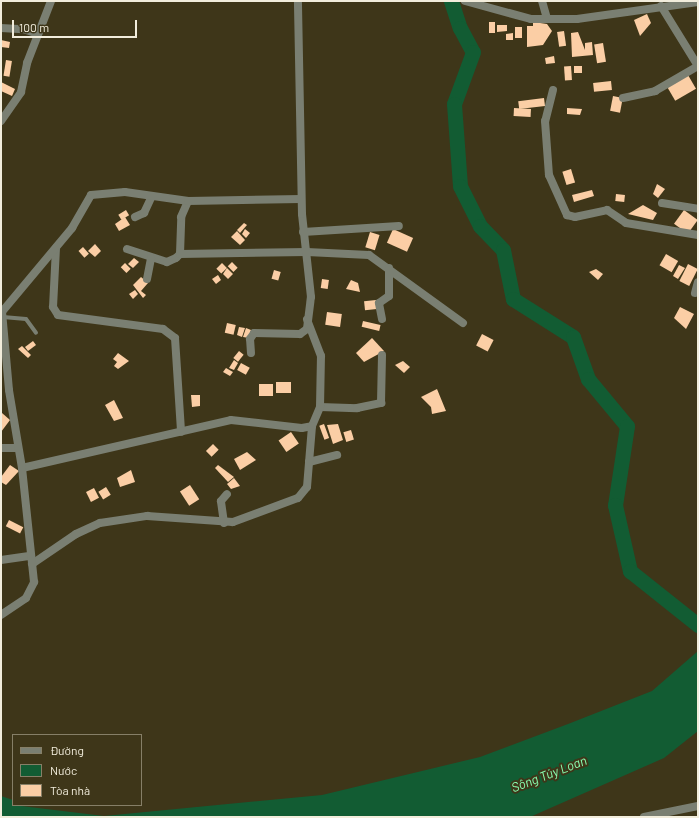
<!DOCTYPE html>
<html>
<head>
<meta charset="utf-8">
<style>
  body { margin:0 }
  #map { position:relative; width:699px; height:818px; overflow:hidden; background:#3e3619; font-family:Barlow,sans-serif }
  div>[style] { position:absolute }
  .water>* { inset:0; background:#125c33 }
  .river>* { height:15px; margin:-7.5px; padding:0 7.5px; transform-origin:7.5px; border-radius:7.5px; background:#125c33 }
  .building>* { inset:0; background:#fbcea5; transform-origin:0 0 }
  .service>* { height:4px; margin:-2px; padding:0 2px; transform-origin:2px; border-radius:2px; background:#7a7f72 }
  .minor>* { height:8px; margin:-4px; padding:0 4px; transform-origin:4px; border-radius:4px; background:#7a7f72 }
  .tertiary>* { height:8px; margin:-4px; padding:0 4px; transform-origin:4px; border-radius:4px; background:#7a7f72 }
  span { translate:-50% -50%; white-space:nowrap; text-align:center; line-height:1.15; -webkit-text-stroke:4px #3e3619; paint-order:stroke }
  .water-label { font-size:13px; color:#88feb1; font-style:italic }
  .frame { position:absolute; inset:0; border:2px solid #f2eddc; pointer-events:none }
  .legend { position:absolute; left:12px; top:734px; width:130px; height:72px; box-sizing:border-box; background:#3e3619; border:1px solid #867f67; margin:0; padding:5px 7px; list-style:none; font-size:12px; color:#f2eddc }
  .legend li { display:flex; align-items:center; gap:8px; height:20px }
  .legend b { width:20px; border:1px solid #867f67 }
  .scale { position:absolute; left:12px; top:20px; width:125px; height:18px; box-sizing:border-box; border:2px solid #f2eddc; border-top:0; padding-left:5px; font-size:12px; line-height:14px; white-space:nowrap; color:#f2eddc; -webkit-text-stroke:3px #3e3619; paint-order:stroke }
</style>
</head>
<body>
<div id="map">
  <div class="water">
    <div style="clip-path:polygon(698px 651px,698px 731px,664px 758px,530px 817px,1px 817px,1px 796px,13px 800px,13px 805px,104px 816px,322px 795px,480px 757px,568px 724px,652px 691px)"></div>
  </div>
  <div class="river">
    <div style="left:451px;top:1px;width:28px;rotate:72deg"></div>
    <div style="left:460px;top:28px;width:27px;rotate:62deg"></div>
    <div style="left:473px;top:52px;width:55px;rotate:110.1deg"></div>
    <div style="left:454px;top:104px;width:82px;rotate:85.8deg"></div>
    <div style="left:460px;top:186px;width:45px;rotate:63.4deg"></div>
    <div style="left:480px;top:226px;width:33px;rotate:46deg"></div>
    <div style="left:503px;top:250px;width:50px;rotate:78.5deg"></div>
    <div style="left:513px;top:299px;width:71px;rotate:32.3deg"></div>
    <div style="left:573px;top:337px;width:45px;rotate:70.3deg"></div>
    <div style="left:588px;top:379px;width:61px;rotate:50.3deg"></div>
    <div style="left:627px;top:426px;width:80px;rotate:98.6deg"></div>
    <div style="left:615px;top:505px;width:68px;rotate:77.2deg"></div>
    <div style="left:630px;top:571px;width:87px;rotate:38.5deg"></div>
  </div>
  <div class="building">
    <div style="clip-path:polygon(647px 14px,651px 23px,640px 36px,634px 20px)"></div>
    <div style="left:489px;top:22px;width:6px;height:11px"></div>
    <div style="clip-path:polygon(533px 22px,547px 24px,552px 31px,543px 45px,527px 47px,527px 26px,533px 26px)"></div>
    <div style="clip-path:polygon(497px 25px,507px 25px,507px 31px,497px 32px)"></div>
    <div style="left:515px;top:27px;width:7px;height:11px"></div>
    <div style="left:564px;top:31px;width:15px;height:7px;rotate:82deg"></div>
    <div style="clip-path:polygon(578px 32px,585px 50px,585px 43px,592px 42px,593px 55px,572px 57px,571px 33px)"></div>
    <div style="clip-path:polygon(513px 33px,513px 40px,506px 40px,506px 34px)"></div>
    <div style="clip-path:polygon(1px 40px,10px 42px,9px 48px,1px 47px)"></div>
    <div style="left:603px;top:43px;width:19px;height:9px;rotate:81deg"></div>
    <div style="clip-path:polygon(554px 56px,555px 63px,546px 64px,545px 58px)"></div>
    <div style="left:6px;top:60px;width:6px;height:16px;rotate:9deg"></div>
    <div style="left:571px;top:66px;width:14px;height:7px;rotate:86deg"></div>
    <div style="left:574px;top:66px;width:8px;height:7px"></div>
    <div style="left:688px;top:75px;width:16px;height:24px;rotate:60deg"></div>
    <div style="left:611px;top:81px;width:9px;height:18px;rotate:84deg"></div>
    <div style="clip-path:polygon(1px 82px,15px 89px,12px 96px,1px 91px)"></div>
    <div style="left:613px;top:96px;width:10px;height:15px;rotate:11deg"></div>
    <div style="left:544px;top:98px;width:8px;height:26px;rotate:83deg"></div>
    <div style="left:514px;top:108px;width:17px;height:8px;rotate:3deg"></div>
    <div style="clip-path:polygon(567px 108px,582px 109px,580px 115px,567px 114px)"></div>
    <div style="left:571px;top:169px;width:14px;height:9px;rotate:73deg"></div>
    <div style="clip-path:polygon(657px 184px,665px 189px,658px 198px,653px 194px)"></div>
    <div style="clip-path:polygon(592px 190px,594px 196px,574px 202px,572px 195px)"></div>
    <div style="left:616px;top:194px;width:9px;height:7px;rotate:6deg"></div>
    <div style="clip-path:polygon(643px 205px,657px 213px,653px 220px,628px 214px)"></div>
    <div style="left:126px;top:210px;width:6px;height:9px;rotate:59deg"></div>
    <div style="left:684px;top:210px;width:17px;height:17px;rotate:36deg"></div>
    <div style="clip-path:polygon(125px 217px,130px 225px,119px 231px,115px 224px)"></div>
    <div style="clip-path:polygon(244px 223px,247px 225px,240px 233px,237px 230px)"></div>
    <div style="clip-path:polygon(245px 229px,250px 233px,246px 238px,242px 234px)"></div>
    <div style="left:393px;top:229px;width:22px;height:15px;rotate:24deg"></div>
    <div style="clip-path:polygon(237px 231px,245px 240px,240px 245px,231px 237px)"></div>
    <div style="left:370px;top:232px;width:10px;height:16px;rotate:17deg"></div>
    <div style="clip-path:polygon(95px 244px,101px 251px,95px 257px,88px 251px)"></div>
    <div style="left:83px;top:247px;width:9px;height:6px;rotate:49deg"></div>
    <div style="left:666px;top:254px;width:14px;height:13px;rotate:30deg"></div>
    <div style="clip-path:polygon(134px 258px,139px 262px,133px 268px,128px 264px)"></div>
    <div style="left:232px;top:262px;width:8px;height:6px;rotate:45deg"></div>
    <div style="left:125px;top:263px;width:8px;height:6px;rotate:45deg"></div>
    <div style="left:222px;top:263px;width:7px;height:8px;rotate:45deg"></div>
    <div style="left:688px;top:264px;width:11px;height:19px;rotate:27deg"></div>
    <div style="clip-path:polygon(679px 265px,685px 268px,678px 279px,673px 276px)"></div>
    <div style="clip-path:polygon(227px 268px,233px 274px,228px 279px,223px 274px)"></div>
    <div style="clip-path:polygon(596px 269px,603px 274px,598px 280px,589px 272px)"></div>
    <div style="left:274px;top:270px;width:7px;height:9px;rotate:16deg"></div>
    <div style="clip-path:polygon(218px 275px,221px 280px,216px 284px,212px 279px)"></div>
    <div style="clip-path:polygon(141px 277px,148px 283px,141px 291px,146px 295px,143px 298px,133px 285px)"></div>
    <div style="left:322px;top:279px;width:7px;height:9px;rotate:8deg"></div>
    <div style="clip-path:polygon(351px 280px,358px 283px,360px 292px,346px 289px)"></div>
    <div style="clip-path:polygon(135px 290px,138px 294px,133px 299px,129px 294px)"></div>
    <div style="left:376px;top:300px;width:9px;height:12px;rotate:84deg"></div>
    <div style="clip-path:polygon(680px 307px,694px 314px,686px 329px,674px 318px)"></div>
    <div style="left:327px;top:312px;width:15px;height:13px;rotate:8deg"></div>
    <div style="left:363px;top:321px;width:18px;height:6px;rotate:13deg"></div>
    <div style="left:227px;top:323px;width:9px;height:10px;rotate:13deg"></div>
    <div style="clip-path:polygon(239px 327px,245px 328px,242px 337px,237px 335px)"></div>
    <div style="clip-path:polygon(246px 328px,251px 330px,249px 338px,243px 337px)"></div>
    <div style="left:482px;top:334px;width:13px;height:13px;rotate:27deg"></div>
    <div style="clip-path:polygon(372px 338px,384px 351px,364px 362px,356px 353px)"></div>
    <div style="left:33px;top:341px;width:5px;height:10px;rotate:53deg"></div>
    <div style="clip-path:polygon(22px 346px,31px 355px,28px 358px,18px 349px)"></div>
    <div style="left:239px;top:351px;width:6px;height:9px;rotate:39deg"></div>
    <div style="clip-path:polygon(118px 353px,129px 361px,118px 369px,114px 366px,117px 362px,113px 359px)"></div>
    <div style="clip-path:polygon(234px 360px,238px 363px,234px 370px,229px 368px)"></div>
    <div style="clip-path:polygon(403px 361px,410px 367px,404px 373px,395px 365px)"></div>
    <div style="left:241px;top:363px;width:10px;height:8px;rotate:29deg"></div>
    <div style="clip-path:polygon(226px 368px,233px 372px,230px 376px,223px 372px)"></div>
    <div style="left:291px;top:382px;width:11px;height:15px;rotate:90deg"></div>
    <div style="left:259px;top:384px;width:14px;height:12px"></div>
    <div style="clip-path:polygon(437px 389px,446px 411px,432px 414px,431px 407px,421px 397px)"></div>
    <div style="clip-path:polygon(191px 395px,200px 395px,200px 406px,192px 407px)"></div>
    <div style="clip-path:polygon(114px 400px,123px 418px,114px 421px,105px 405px)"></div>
    <div style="clip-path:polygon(2px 413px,10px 420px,1px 432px,1px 415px)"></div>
    <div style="left:324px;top:424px;width:15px;height:5px;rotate:70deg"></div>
    <div style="clip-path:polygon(338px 424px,343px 440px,333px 444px,327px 425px)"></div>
    <div style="left:351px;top:430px;width:10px;height:8px;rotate:73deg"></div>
    <div style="left:291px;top:432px;width:14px;height:15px;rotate:56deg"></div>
    <div style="left:213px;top:444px;width:8px;height:10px;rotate:45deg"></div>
    <div style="clip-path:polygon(247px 452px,256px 460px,240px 470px,234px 459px)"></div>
    <div style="clip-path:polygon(10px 465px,19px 471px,6px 485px,1px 482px,1px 477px)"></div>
    <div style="clip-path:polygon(218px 465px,234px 477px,228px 482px,215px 468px)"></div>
    <div style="clip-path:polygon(131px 470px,135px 482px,120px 487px,117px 478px)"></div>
    <div style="clip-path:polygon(234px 478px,240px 486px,231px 489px,227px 484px)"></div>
    <div style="left:190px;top:485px;width:17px;height:12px;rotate:57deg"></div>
    <div style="left:106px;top:487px;width:9px;height:9px;rotate:58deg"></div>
    <div style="left:94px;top:488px;width:11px;height:9px;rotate:63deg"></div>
    <div style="left:9px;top:520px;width:16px;height:7px;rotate:27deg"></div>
  </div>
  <div class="service">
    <div style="left:3px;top:317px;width:23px;rotate:5deg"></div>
    <div style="left:26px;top:319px;width:17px;rotate:54deg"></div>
  </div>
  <div class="minor">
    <div style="left:542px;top:1px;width:18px;rotate:74deg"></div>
    <div style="left:661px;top:6px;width:70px;rotate:58.3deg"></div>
    <div style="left:1px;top:28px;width:22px;rotate:3deg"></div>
    <div style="left:23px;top:29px;width:16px;rotate:18deg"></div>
    <div style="left:553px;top:90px;width:32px;rotate:104deg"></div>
    <div style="left:545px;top:121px;width:54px;rotate:85.8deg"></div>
    <div style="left:549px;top:175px;width:44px;rotate:65.8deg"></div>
    <div style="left:567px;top:215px;width:8px;rotate:14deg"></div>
    <div style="left:575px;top:217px;width:33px;rotate:-12deg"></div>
    <div style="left:607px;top:210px;width:23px;rotate:34deg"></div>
    <div style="left:626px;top:223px;width:73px;rotate:9.5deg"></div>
    <div style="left:623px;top:98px;width:33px;rotate:-12deg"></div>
    <div style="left:655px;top:91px;width:50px;rotate:-30.2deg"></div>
    <div style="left:1px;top:121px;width:35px;rotate:-55deg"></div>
    <div style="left:21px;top:92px;width:30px;rotate:-78deg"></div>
    <div style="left:27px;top:63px;width:66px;rotate:-68.8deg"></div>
    <div style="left:662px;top:203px;width:36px;rotate:9deg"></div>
    <div style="left:135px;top:217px;width:10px;rotate:-24deg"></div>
    <div style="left:144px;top:213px;width:17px;rotate:-65deg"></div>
    <div style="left:303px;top:232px;width:96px;rotate:-3.6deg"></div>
    <div style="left:56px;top:248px;width:59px;rotate:92.9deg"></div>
    <div style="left:53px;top:307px;width:9px;rotate:58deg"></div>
    <div style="left:58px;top:315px;width:106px;rotate:7.6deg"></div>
    <div style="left:163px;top:329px;width:15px;rotate:37deg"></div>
    <div style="left:175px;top:338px;width:94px;rotate:86.3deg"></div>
    <div style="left:127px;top:249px;width:42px;rotate:18deg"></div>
    <div style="left:167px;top:262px;width:10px;rotate:-24deg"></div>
    <div style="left:176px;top:258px;width:6px;rotate:-45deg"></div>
    <div style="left:180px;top:254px;width:37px;rotate:-88deg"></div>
    <div style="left:181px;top:217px;width:17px;rotate:-66deg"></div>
    <div style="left:180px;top:254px;width:127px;rotate:-0.9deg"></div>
    <div style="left:307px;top:252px;width:62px;rotate:2.8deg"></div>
    <div style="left:369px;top:255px;width:116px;rotate:35.9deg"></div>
    <div style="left:147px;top:279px;width:21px;rotate:-79deg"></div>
    <div style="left:695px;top:293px;width:11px;rotate:-75deg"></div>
    <div style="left:1px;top:313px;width:111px;rotate:-50.1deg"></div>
    <div style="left:72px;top:228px;width:38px;rotate:-60deg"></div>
    <div style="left:91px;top:195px;width:34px;rotate:-5deg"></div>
    <div style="left:125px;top:192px;width:64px;rotate:8.1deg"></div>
    <div style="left:188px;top:201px;width:113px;rotate:-1deg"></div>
    <div style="left:382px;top:319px;width:16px;rotate:-101deg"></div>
    <div style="left:379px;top:303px;width:12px;rotate:-35deg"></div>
    <div style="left:389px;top:296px;width:28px;rotate:-90deg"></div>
    <div style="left:251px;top:353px;width:14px;rotate:-94deg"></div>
    <div style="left:250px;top:339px;width:7px;rotate:-56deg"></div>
    <div style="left:254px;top:333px;width:46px;rotate:1.2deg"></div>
    <div style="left:300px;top:334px;width:9px;rotate:-36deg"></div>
    <div style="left:307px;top:329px;width:32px;rotate:-83deg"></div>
    <div style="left:311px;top:297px;width:83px;rotate:-96.2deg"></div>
    <div style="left:302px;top:214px;width:213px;rotate:-91.1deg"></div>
    <div style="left:320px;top:407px;width:37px;rotate:2deg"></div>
    <div style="left:357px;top:408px;width:25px;rotate:-12deg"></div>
    <div style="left:381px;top:403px;width:48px;rotate:-88.8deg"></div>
    <div style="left:1px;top:448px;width:15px"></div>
    <div style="left:309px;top:462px;width:29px;rotate:-14deg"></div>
    <div style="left:22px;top:468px;width:214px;rotate:-12.9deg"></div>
    <div style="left:231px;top:420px;width:71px;rotate:6.4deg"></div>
    <div style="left:302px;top:428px;width:10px;rotate:-11deg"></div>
    <div style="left:312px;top:426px;width:21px;rotate:-67deg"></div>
    <div style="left:320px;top:407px;width:51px;rotate:-88.9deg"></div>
    <div style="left:321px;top:356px;width:39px;rotate:-111deg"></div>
    <div style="left:224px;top:523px;width:22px;rotate:-98deg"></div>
    <div style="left:221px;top:501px;width:9px;rotate:-49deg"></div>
    <div style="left:1px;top:560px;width:30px;rotate:-8deg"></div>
    <div style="left:32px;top:564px;width:53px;rotate:-34.3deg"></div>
    <div style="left:76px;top:534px;width:26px;rotate:-25deg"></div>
    <div style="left:100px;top:523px;width:48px;rotate:-8.5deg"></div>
    <div style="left:147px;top:516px;width:86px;rotate:4deg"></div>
    <div style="left:233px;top:522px;width:69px;rotate:-20.3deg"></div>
    <div style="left:298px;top:498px;width:14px;rotate:-51deg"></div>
    <div style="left:307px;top:487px;width:61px;rotate:-85.3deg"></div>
    <div style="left:1px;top:615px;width:30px;rotate:-34deg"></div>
    <div style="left:26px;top:598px;width:18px;rotate:-63deg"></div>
    <div style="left:34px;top:582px;width:115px;rotate:-96deg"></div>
    <div style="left:22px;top:468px;width:79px;rotate:-99.5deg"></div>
    <div style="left:9px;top:390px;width:78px;rotate:-95.1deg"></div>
  </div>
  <div class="tertiary">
    <div style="left:465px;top:1px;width:68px;rotate:15.3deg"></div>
    <div style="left:531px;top:19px;width:46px"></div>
    <div style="left:577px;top:19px;width:122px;rotate:-8deg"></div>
    <div style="left:644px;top:817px;width:55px;rotate:-11.5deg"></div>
  </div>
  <div class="water-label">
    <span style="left:549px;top:774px;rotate:-21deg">Sông Túy Loan</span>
  </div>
  <div class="frame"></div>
  <ul class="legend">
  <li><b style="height:5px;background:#7a7f72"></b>Đường</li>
  <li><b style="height:11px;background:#125c33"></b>Nước</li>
  <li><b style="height:11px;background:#fbcea5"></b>Tòa nhà</li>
  </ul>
  <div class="scale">100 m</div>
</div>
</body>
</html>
